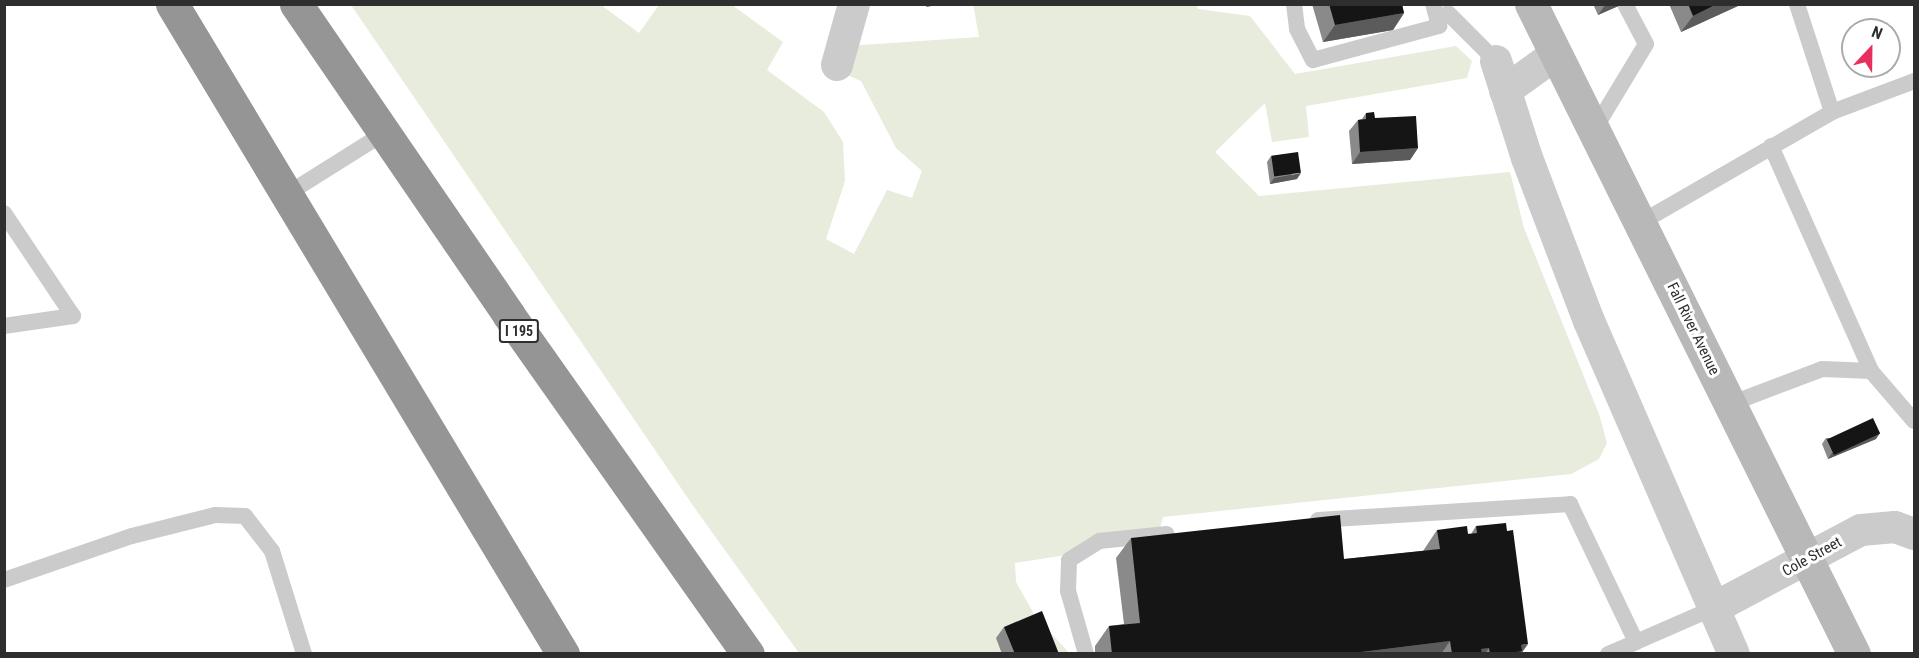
<!DOCTYPE html>
<html>
<head>
<meta charset="utf-8">
<style>
  body { margin:0 }
  #map { position:relative; width:1919px; height:658px; overflow:hidden; background:#fff; font-family:"Roboto Condensed",sans-serif }
  div>[style] { position:absolute }
  .green>* { inset:0; background:#e7ecdc }
  .lane>* { height:16px; margin:-8px; padding:0 8px; transform-origin:8px; border-radius:8px; background:#cbcbcb }
  .street>* { height:32px; margin:-16px; padding:0 16px; transform-origin:16px; border-radius:16px; background:#cbcbcb }
  .secondary>* { height:33px; margin:-16.5px; padding:0 16.5px; transform-origin:16.5px; border-radius:16.5px; background:#b8b8b8 }
  .highway>* { height:33px; margin:-16.5px; padding:0 16.5px; transform-origin:16.5px; border-radius:16.5px; background:#959595 }
  .wall>* { inset:0; background:#8a8a8a }
  .shaded-wall>* { inset:0; background:#5b5b5b }
  .building>* { inset:0; background:#151515; transform-origin:0 0 }
  span { translate:-50% -50%; white-space:nowrap; text-align:center; line-height:1.15; -webkit-text-stroke:6px #fff; paint-order:stroke }
  .shield-label span { padding:2px 4px; background:#fff; border:2px solid; border-radius:4px; -webkit-text-stroke-width:0 }
  .shield-label { font-size:14px; color:#2e2e2e; font-weight:700 }
  .street-label { font-size:15px; color:#2e2e2e }
  .frame { position:absolute; inset:0; border:6px solid #2e2e2e; pointer-events:none }
  .north { position:absolute; left:1841px; top:18px; width:60px; height:60px; box-sizing:border-box; background:#fff; border:2px solid #ababab; border-radius:50%; rotate:22deg; font-size:16px; font-weight:700; line-height:24px; text-align:center; color:#2e2e2e }
  .north::after { content:''; display:block; margin:auto; width:21px; height:27px; background:#e72e5d; clip-path:polygon(50% 0,100% 100%,50% 72%,0 100%) }
</style>
</head>
<body>
<div id="map">
  <div class="green">
    <div style="clip-path:polygon(973px 4px,1196px 4px,1198px 9px,1250px 16px,1295px 74px,1456px 46px,1472px 61px,1467px 78px,1306px 106px,1309px 137px,1272px 142px,1265px 103px,1215px 152px,1259px 196px,1510px 172px,1524px 228px,1599px 414px,1607px 443px,1599px 459px,1571px 474px,1163px 517px,1160px 528px,1102px 533px,1060px 556px,1015px 563px,1016px 582px,1034px 614px,1069px 653px,799px 653px,696px 510px,351px 5px,601px 5px,639px 33px,659px 5px,732px 5px,783px 42px,767px 70px,824px 112px,843px 142px,845px 181px,826px 239px,854px 254px,887px 190px,912px 198px,922px 171px,896px 148px,861px 81px,826px 66px,833px 47px,979px 37px)"></div>
  </div>
  <div class="lane">
    <div style="left:1294px;top:4px;width:25px;rotate:83deg"></div>
    <div style="left:1297px;top:29px;width:35px;rotate:63deg"></div>
    <div style="left:1313px;top:60px;width:131px;rotate:-15.1deg"></div>
    <div style="left:1439px;top:26px;width:23px;rotate:-105deg"></div>
    <div style="left:1448px;top:13px;width:68px;rotate:45deg"></div>
    <div style="left:1832px;top:112px;width:88px;rotate:-20.7deg"></div>
    <div style="left:1594px;top:130px;width:100px;rotate:-58.8deg"></div>
    <div style="left:1646px;top:44px;width:45px;rotate:-117.7deg"></div>
    <div style="left:1771px;top:146px;width:246px;rotate:66deg"></div>
    <div style="left:1871px;top:371px;width:66px;rotate:49.3deg"></div>
    <div style="left:284px;top:196px;width:117px;rotate:-32.1deg"></div>
    <div style="left:4px;top:213px;width:124px;rotate:56.2deg"></div>
    <div style="left:73px;top:316px;width:70px;rotate:171.8deg"></div>
    <div style="left:1640px;top:223px;width:222px;rotate:-30deg"></div>
    <div style="left:1832px;top:112px;width:114px;rotate:-108deg"></div>
    <div style="left:1730px;top:404px;width:98px;rotate:-20.8deg"></div>
    <div style="left:1822px;top:369px;width:49px;rotate:2.3deg"></div>
    <div style="left:1318px;top:520px;width:253px;rotate:-3.6deg"></div>
    <div style="left:1570px;top:504px;width:153px;rotate:64.4deg"></div>
    <div style="left:1636px;top:642px;width:85px;rotate:-23.6deg"></div>
    <div style="left:4px;top:580px;width:135px;rotate:-19deg"></div>
    <div style="left:132px;top:536px;width:86px;rotate:-14.2deg"></div>
    <div style="left:215px;top:515px;width:30px;rotate:2deg"></div>
    <div style="left:245px;top:516px;width:44px;rotate:52.4deg"></div>
    <div style="left:272px;top:551px;width:108px;rotate:72.7deg"></div>
    <div style="left:1086px;top:654px;width:66px;rotate:-105.9deg"></div>
    <div style="left:1068px;top:591px;width:31px;rotate:-88deg"></div>
    <div style="left:1069px;top:560px;width:36px;rotate:-32deg"></div>
    <div style="left:1099px;top:541px;width:68px;rotate:-5.9deg"></div>
    <div style="left:1608px;top:654px;width:30px;rotate:-23deg"></div>
  </div>
  <div class="street">
    <div style="left:1496px;top:61px;width:102px;rotate:72.3deg"></div>
    <div style="left:1527px;top:158px;width:174px;rotate:69.2deg"></div>
    <div style="left:1589px;top:321px;width:363px;rotate:66.5deg"></div>
    <div style="left:837px;top:65px;width:63px;rotate:-74.4deg"></div>
    <div style="left:1505px;top:91px;width:63px;rotate:-36deg"></div>
    <div style="left:1714px;top:608px;width:166px;rotate:-28deg"></div>
    <div style="left:1861px;top:530px;width:34px;rotate:-5deg"></div>
    <div style="left:1895px;top:527px;width:20px;rotate:20deg"></div>
  </div>
  <div class="secondary">
    <div style="left:1531px;top:4px;width:726px;rotate:63.58deg"></div>
  </div>
  <div class="highway">
    <div style="left:172px;top:4px;width:759px;rotate:58.97deg"></div>
    <div style="left:296px;top:4px;width:376px;rotate:55.6deg"></div>
    <div style="left:508px;top:314px;width:416px;rotate:54.8deg"></div>
  </div>
  <div class="wall">
    <div style="clip-path:polygon(1312px 4px,1402px 4px,1404px 13px,1393px 30px,1323px 42px)"></div>
    <div style="clip-path:polygon(1593px 4px,1623px 4px,1598px 15px)"></div>
    <div style="clip-path:polygon(1669px 4px,1739px 4px,1738px 6px,1681px 32px)"></div>
    <div style="clip-path:polygon(1366px 113px,1418px 148px,1410px 160px,1352px 164px,1349px 131px,1358px 120px,1362px 119px)"></div>
    <div style="clip-path:polygon(1271px 156px,1297px 179px,1270px 184px,1267px 162px)"></div>
    <div style="clip-path:polygon(1826px 438px,1876px 439px,1828px 459px,1822px 444px)"></div>
    <div style="clip-path:polygon(1476px 526px,1521px 654px,1095px 654px,1095px 646px,1109px 626px,1124px 624px,1116px 558px,1131px 538px,1344px 559px,1423px 551px,1437px 530px,1471px 534px)"></div>
    <div style="clip-path:polygon(1004px 627px,1059px 654px,1002px 654px,996px 638px)"></div>
  </div>
  <div class="shaded-wall">
    <div style="clip-path:polygon(928px 4px,943px 4px,926px 7px)"></div>
    <div style="clip-path:polygon(1606px 4px,1623px 4px,1598px 15px)"></div>
    <div style="clip-path:polygon(1717px 4px,1739px 4px,1738px 6px,1681px 32px,1693px 16px)"></div>
    <div style="clip-path:polygon(1404px 13px,1393px 30px,1323px 42px,1335px 25px)"></div>
    <div style="clip-path:polygon(1418px 148px,1410px 160px,1352px 164px,1360px 152px)"></div>
    <div style="clip-path:polygon(1301px 173px,1297px 179px,1270px 184px,1274px 178px)"></div>
    <div style="clip-path:polygon(1880px 433px,1876px 439px,1828px 459px,1832px 453px)"></div>
    <div style="clip-path:polygon(1450px 641px,1441px 654px,1353px 654px,1353px 653px)"></div>
    <div style="clip-path:polygon(1528px 644px,1521px 654px,1504px 654px,1521px 645px)"></div>
    <div style="clip-path:polygon(1489px 648px,1485px 654px,1478px 654px,1481px 649px)"></div>
  </div>
  <div class="building">
    <div style="clip-path:polygon(1329px 4px,1402px 4px,1404px 13px,1335px 25px)"></div>
    <div style="clip-path:polygon(1688px 4px,1717px 4px,1693px 16px)"></div>
    <div style="clip-path:polygon(1374px 112px,1375px 118px,1416px 116px,1418px 148px,1360px 152px,1358px 120px,1366px 119px,1366px 113px)"></div>
    <div style="left:1298px;top:152px;width:21px;height:27px;rotate:82deg"></div>
    <div style="left:1873px;top:418px;width:17px;height:51px;rotate:65deg"></div>
    <div style="clip-path:polygon(1340px 515px,1344px 559px,1440px 549px,1437px 530px,1467px 526px,1468px 534px,1477px 533px,1476px 526px,1506px 523px,1507px 531px,1513px 530px,1528px 644px,1521px 645px,1522px 651px,1504px 654px,1490px 654px,1489px 648px,1481px 649px,1482px 654px,1452px 654px,1450px 641px,1353px 653px,1353px 654px,1112px 654px,1109px 626px,1140px 623px,1131px 538px)"></div>
    <div style="clip-path:polygon(1042px 611px,1059px 654px,1015px 654px,1004px 627px)"></div>
  </div>
  <div class="shield-label">
    <span style="left:519px;top:331px">I 195</span>
  </div>
  <div class="street-label">
    <span style="left:1693px;top:329px;rotate:64deg">Fall River Avenue</span>
    <span style="left:1812px;top:557px;rotate:-29deg">Cole Street</span>
  </div>
  <div class="frame"></div>
  <div class="north">N</div>
</div>
</body>
</html>
